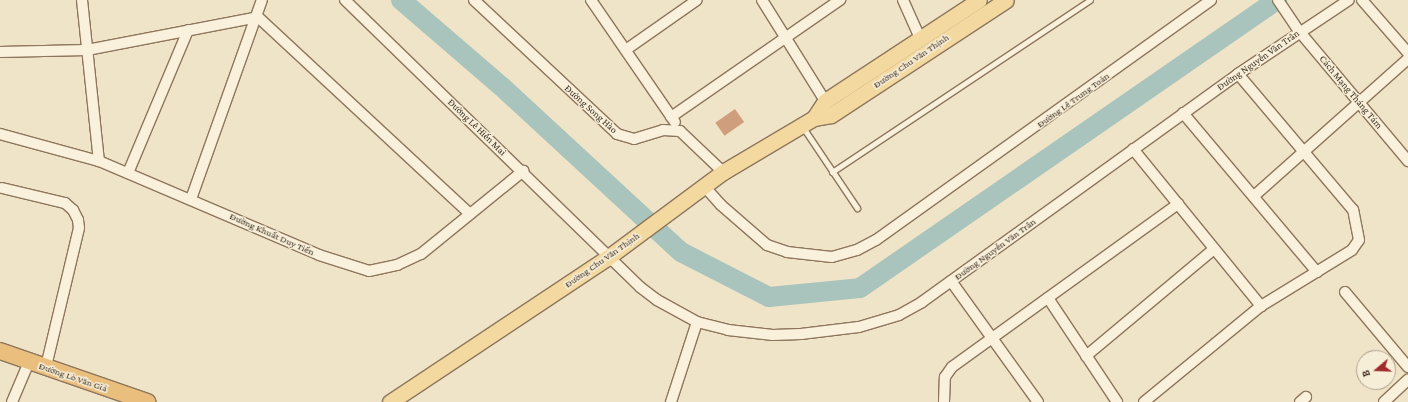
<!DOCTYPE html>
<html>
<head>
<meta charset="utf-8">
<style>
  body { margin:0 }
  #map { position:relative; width:1408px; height:402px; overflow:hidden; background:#f0e4c8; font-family:"Crimson Pro",serif }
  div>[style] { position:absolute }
  .river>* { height:20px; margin:-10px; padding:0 10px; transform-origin:10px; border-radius:10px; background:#a9c4bc }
  .building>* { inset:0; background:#cf9f7d; transform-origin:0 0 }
  .roads { filter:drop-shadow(1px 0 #8d765c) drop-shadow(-1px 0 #8d765c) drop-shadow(0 1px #8d765c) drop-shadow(0 -1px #8d765c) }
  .service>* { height:5px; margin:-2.5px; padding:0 2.5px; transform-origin:2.5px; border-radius:2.5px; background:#faf1dc }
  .minor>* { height:10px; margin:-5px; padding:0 5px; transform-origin:5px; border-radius:5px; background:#faf1dc }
  .primary>* { height:15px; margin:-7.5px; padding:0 7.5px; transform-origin:7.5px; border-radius:7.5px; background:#f3d9a0 }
  .trunk>* { height:16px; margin:-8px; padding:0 8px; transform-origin:8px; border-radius:8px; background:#eabe7c }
  span { translate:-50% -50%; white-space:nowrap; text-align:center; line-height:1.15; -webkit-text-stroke:3px #f7eed8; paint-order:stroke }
  .street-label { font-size:10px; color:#3d2e20 }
  .north { position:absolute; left:1356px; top:350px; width:40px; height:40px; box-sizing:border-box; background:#f7eed8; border:1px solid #ada18e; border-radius:50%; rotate:251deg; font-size:11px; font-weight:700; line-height:16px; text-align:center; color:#3d2e20 }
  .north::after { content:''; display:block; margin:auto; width:14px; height:18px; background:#9e2a2b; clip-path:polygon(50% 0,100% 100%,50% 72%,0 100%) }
</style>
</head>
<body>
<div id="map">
  <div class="river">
    <div style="left:401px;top:0;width:132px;rotate:40.7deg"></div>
    <div style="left:501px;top:86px;width:245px;rotate:42.7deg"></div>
    <div style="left:681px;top:252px;width:99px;rotate:27.1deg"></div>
    <div style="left:769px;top:297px;width:91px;rotate:-5.6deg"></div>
    <div style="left:860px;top:288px;width:507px;rotate:-34.63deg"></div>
  </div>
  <div class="building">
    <div style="left:735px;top:109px;width:16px;height:24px;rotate:55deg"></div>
  </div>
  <div class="roads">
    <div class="service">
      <div style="left:802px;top:126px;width:99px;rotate:56.1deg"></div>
      <div style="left:832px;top:172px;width:310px;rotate:-33.7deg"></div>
    </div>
    <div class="minor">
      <div style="left:82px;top:0;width:162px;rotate:84deg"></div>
      <div style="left:345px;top:0;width:412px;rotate:44.2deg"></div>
      <div style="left:640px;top:287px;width:21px;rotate:37deg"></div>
      <div style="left:657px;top:300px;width:46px;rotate:28.8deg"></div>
      <div style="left:697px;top:322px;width:32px;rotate:14deg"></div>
      <div style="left:728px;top:330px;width:45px;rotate:6.3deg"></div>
      <div style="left:773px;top:335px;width:28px;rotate:-2deg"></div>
      <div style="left:801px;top:334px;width:58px;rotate:-6.9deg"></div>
      <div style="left:859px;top:327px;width:42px;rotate:-16.7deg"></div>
      <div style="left:899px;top:315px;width:26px;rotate:-29deg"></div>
      <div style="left:922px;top:302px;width:390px;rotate:-35.8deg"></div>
      <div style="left:1238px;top:74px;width:133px;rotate:-33.7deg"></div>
      <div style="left:474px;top:0;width:196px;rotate:43.1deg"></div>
      <div style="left:617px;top:134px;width:18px;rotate:16deg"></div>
      <div style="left:634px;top:139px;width:30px;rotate:-17deg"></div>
      <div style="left:663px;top:130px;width:17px;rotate:3deg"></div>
      <div style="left:680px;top:131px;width:59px;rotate:43.6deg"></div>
      <div style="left:591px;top:0;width:148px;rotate:55.5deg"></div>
      <div style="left:762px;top:0;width:119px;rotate:58deg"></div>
      <div style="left:903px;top:0;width:42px;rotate:65.9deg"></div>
      <div style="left:1278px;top:0;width:37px;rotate:56deg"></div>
      <div style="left:1299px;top:31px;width:170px;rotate:50deg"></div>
      <div style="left:1362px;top:0;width:70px;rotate:49deg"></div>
      <div style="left:627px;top:49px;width:85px;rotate:-35deg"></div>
      <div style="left:0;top:52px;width:87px;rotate:-1.3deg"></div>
      <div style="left:87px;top:50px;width:174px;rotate:-10.9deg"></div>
      <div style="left:258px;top:17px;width:289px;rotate:42.9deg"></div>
      <div style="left:1183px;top:113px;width:208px;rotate:49.9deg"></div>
      <div style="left:671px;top:117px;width:206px;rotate:-34.7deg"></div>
      <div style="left:0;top:134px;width:103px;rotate:15.3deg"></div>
      <div style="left:99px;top:161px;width:239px;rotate:23.1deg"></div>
      <div style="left:319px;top:255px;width:52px;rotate:17.7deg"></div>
      <div style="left:369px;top:271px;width:29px;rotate:-12deg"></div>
      <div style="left:397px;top:265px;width:26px;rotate:-25deg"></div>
      <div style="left:421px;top:254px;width:132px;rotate:-39.1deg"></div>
      <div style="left:1133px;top:149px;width:203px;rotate:50.8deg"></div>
      <div style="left:128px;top:173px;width:155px;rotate:-67.2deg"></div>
      <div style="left:704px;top:186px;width:25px;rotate:48deg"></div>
      <div style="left:721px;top:205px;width:61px;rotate:41deg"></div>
      <div style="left:767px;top:245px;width:21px;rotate:19deg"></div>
      <div style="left:787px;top:252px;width:45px;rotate:6.3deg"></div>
      <div style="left:832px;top:257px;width:26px;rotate:-16deg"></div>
      <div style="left:857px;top:250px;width:21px;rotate:-28deg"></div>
      <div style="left:876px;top:240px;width:412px;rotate:-35.6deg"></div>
      <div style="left:2px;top:188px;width:65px;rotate:13.4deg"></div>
      <div style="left:65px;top:203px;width:11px;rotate:41deg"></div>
      <div style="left:73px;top:210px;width:11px;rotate:63deg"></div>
      <div style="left:78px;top:220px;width:8px;rotate:83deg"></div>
      <div style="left:79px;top:228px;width:143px;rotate:103.4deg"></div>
      <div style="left:1254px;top:196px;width:206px;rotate:-41.7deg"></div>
      <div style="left:191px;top:199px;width:211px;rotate:-70.4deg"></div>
      <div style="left:951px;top:281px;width:149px;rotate:54.3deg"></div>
      <div style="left:1345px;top:292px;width:98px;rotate:50deg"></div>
      <div style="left:1048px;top:298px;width:125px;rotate:56.4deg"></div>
      <div style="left:1086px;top:356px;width:167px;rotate:-39.9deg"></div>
      <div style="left:12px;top:402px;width:43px;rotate:-67deg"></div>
      <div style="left:671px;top:402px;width:84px;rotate:-72deg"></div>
      <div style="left:944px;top:402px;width:25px;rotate:-88deg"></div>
      <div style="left:945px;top:377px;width:12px;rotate:-55deg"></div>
      <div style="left:952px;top:367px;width:279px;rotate:-35.8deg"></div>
      <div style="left:1144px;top:402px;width:151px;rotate:-39.4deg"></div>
      <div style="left:1261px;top:306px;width:107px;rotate:-31.6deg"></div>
      <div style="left:1352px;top:250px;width:12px;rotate:-55deg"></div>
      <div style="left:1359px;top:240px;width:31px;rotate:-101deg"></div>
      <div style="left:1353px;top:210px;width:178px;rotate:-130.2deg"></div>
      <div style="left:1300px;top:402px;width:8px;rotate:-40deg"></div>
      <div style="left:1384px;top:402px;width:33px;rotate:-43deg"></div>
    </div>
    <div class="primary">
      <div style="left:814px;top:118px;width:20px;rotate:-57deg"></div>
      <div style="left:825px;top:101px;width:184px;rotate:-33.3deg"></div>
      <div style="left:390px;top:402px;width:260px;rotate:-33.6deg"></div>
      <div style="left:607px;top:258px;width:144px;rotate:-36.6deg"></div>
      <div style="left:723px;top:172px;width:106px;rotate:-30.7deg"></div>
      <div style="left:814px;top:118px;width:17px;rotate:-10deg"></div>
      <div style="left:831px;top:115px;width:209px;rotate:-33.3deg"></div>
    </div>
    <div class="trunk">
      <div style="left:0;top:351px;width:156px;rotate:19.1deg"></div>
    </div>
  </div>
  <div class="street-label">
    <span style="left:1258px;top:60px;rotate:-35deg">Đường Nguyễn Văn Trân</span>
    <span style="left:911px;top:61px;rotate:-34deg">Đường Chu Văn Thịnh</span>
    <span style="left:1351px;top:92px;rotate:50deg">Cách Mạng Tháng Tám</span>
    <span style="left:1073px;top:100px;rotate:-36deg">Đường Lê Trung Toản</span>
    <span style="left:591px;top:109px;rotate:42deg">Đường Song Hào</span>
    <span style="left:477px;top:127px;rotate:44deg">Đường Lê Hiến Mai</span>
    <span style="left:272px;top:234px;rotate:24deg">Đường Khuất Duy Tiến</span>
    <span style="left:995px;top:249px;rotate:-36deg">Đường Nguyễn Văn Trân</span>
    <span style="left:602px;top:260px;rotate:-35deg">Đường Chu Văn Thịnh</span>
    <span style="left:73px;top:377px;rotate:19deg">Đường Lò Văn Giá</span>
  </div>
  <div class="north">B</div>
</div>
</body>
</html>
